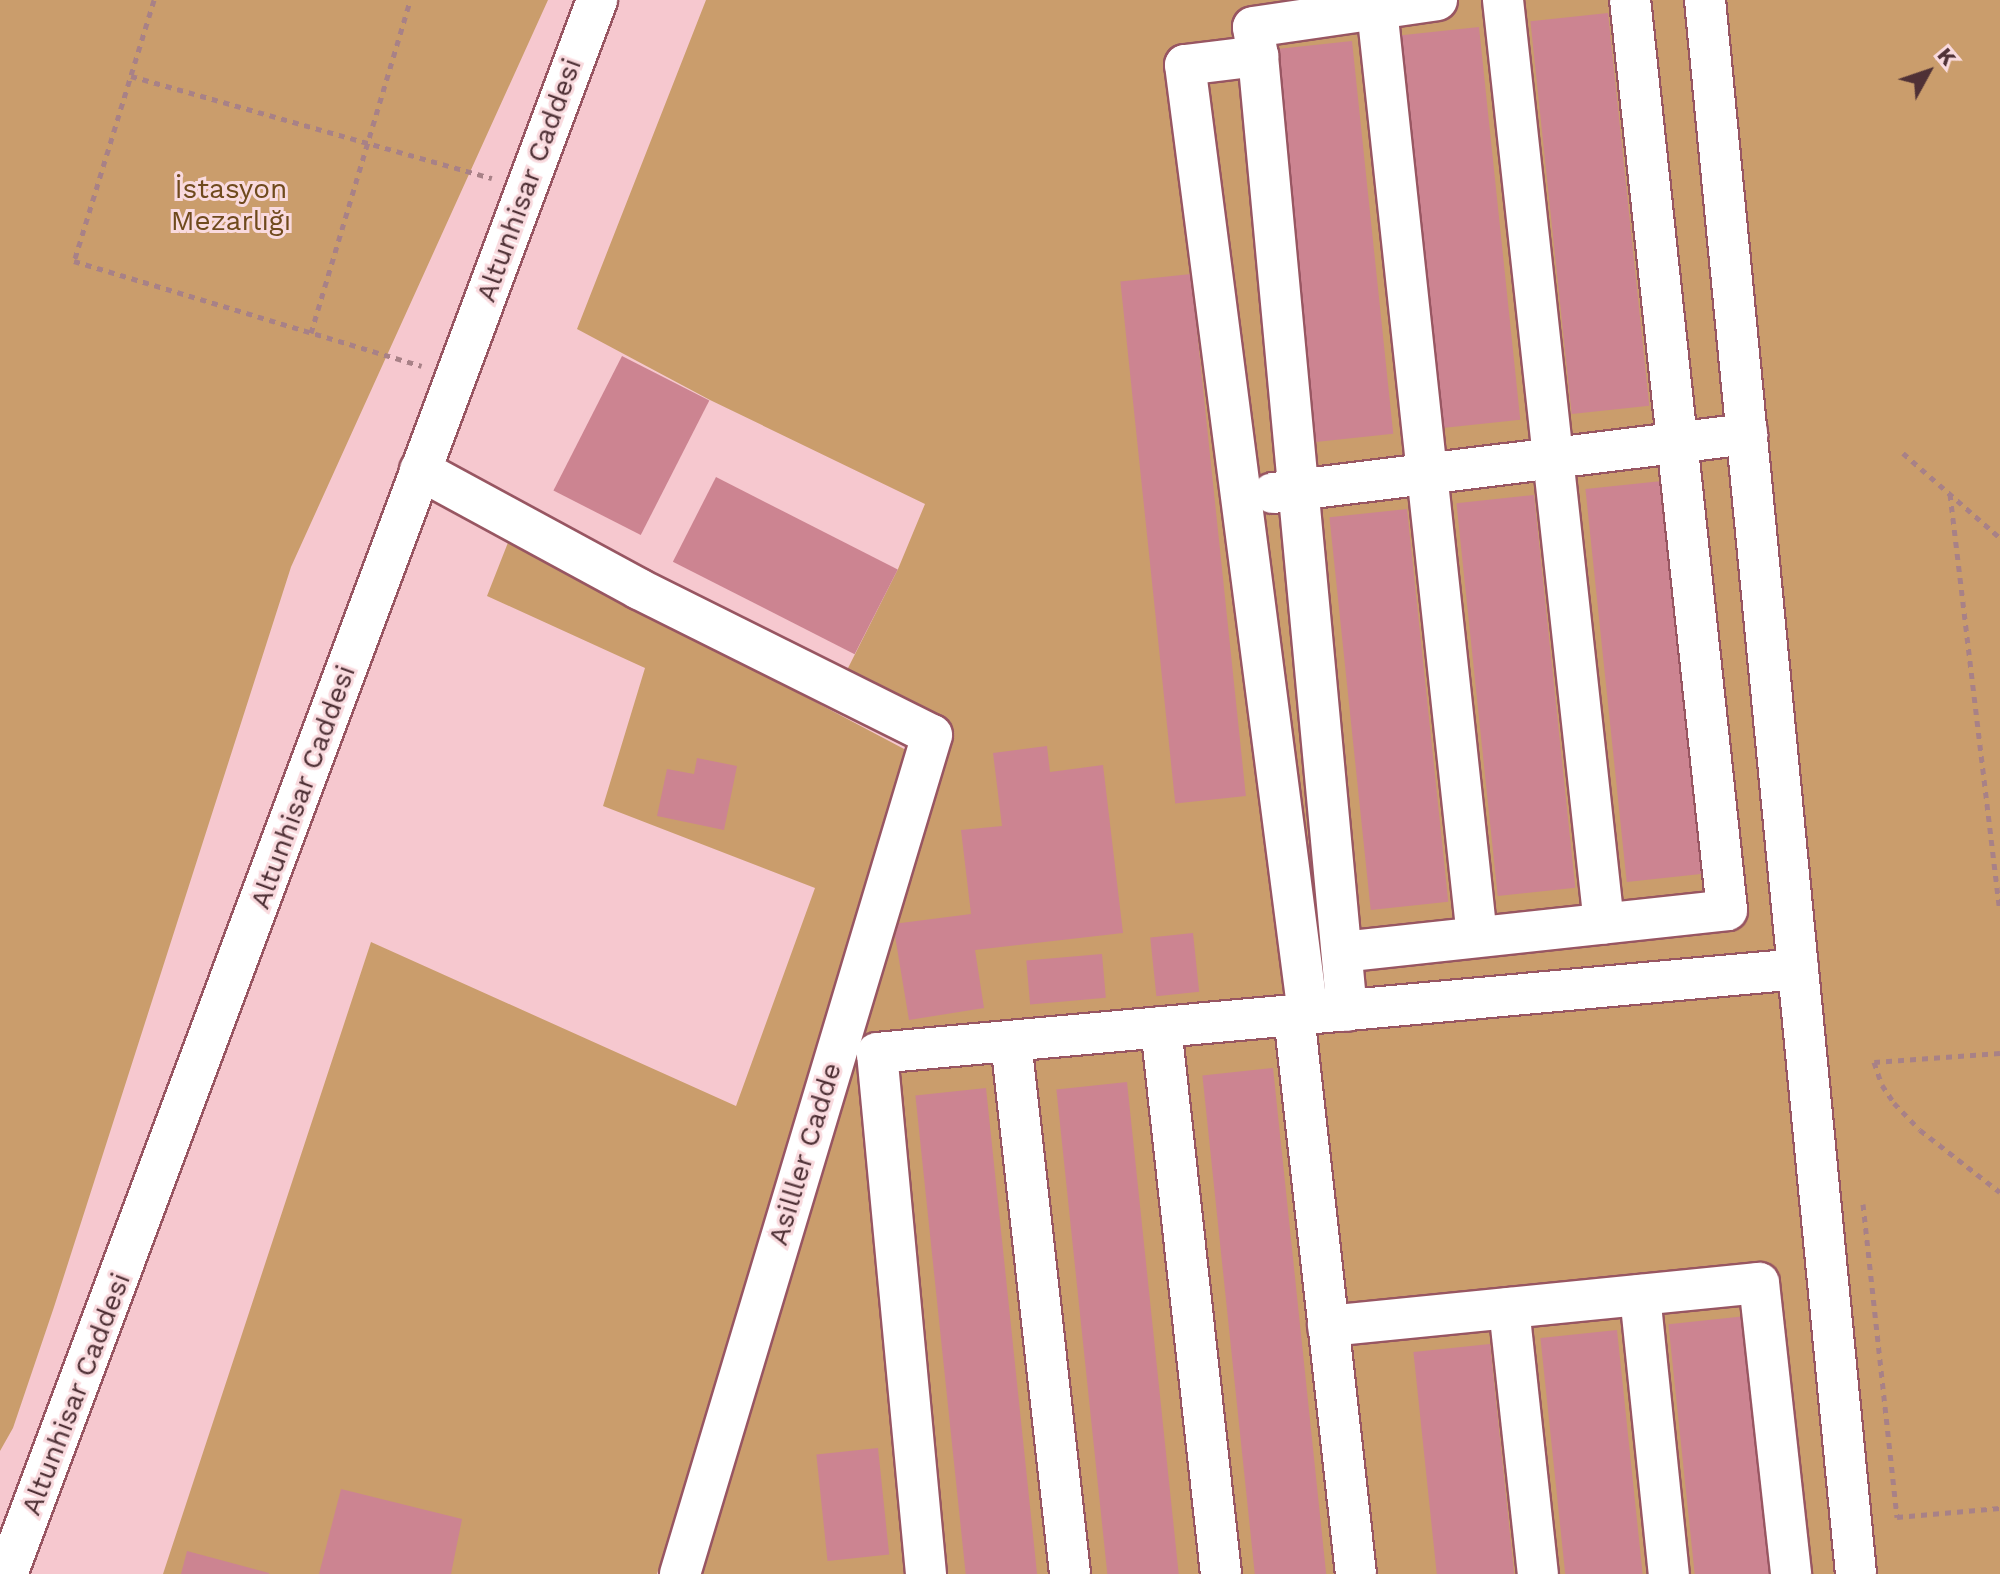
<!DOCTYPE html>
<html>
<head>
<meta charset="utf-8">
<style>
  body { margin:0 }
  #map { position:relative; width:2000px; height:1574px; overflow:hidden; background:#f6c8cf; font-family:"Work Sans",sans-serif }
  div>[style] { position:absolute }
  .green>* { inset:0; background:#ca9d6c }
  .building>* { inset:0; background:#cc8491; transform-origin:0 0 }
  .path>* { height:5px; margin-top:-2.5px; transform-origin:0; background:repeating-linear-gradient(90deg,#a88187 0 6px,transparent 0 12px) }
  .roads { filter:drop-shadow(2px 0 #985662) drop-shadow(-2px 0 #985662) drop-shadow(0 2px #985662) drop-shadow(0 -2px #985662) }
  .minor>* { height:40px; margin:-20px; padding:0 20px; transform-origin:20px; border-radius:20px; background:#fff }
  span { translate:-50% -50%; white-space:nowrap; text-align:center; line-height:1.15; -webkit-text-stroke:6px #f9dade; paint-order:stroke }
  .street-label { font-size:28px; color:#4f3136 }
  .park-label { font-size:28px; color:#6f4a1d }
  .north { position:absolute; left:1888px; top:32px; width:80px; height:80px; -webkit-text-stroke:6px #f9dade; paint-order:stroke; rotate:50deg; font-size:22px; font-weight:700; line-height:32px; text-align:center; color:#4f3136 }
  .north::after { content:''; display:block; margin:auto; width:28px; height:36px; background:#4f3136; clip-path:polygon(50% 0,100% 100%,50% 72%,0 100%) }
</style>
</head>
<body>
<div id="map">
  <div class="green">
    <div style="clip-path:polygon(0 0,548px 0,291px 567px,54px 1307px,13px 1428px,0 1451px)"></div>
    <div style="clip-path:polygon(706px 0,2000px 0,2000px 1574px,679px 1574px,695px 1464px,657px 1574px,163px 1574px,371px 942px,736px 1106px,815px 888px,603px 806px,645px 668px,487px 596px,509px 540px,923px 759px,846px 672px,898px 569px,925px 504px,710px 400px,577px 329px)"></div>
  </div>
  <div class="building">
    <div style="left:1608px;top:13px;width:395px;height:78px;rotate:84deg"></div>
    <div style="left:1479px;top:27px;width:395px;height:78px;rotate:84deg"></div>
    <div style="left:1352px;top:41px;width:395px;height:78px;rotate:84deg"></div>
    <div style="left:1191px;top:274px;width:525px;height:71px;rotate:84deg"></div>
    <div style="left:622px;top:356px;width:98px;height:151px;rotate:27deg"></div>
    <div style="left:716px;top:477px;width:204px;height:95px;rotate:27deg"></div>
    <div style="left:1662px;top:481px;width:395px;height:77px;rotate:84deg"></div>
    <div style="left:1534px;top:495px;width:395px;height:78px;rotate:84deg"></div>
    <div style="left:1407px;top:509px;width:395px;height:78px;rotate:84deg"></div>
    <div style="clip-path:polygon(1047px 746px,1050px 772px,1103px 765px,1123px 933px,975px 950px,984px 1008px,909px 1020px,893px 924px,971px 914px,961px 830px,1002px 826px,993px 753px)"></div>
    <div style="clip-path:polygon(697px 758px,737px 766px,724px 830px,657px 816px,667px 769px,694px 774px)"></div>
    <div style="left:1193px;top:933px;width:59px;height:43px;rotate:84deg"></div>
    <div style="left:1102px;top:954px;width:44px;height:76px;rotate:85deg"></div>
    <div style="left:1273px;top:1068px;width:509px;height:71px;rotate:84deg"></div>
    <div style="left:1127px;top:1082px;width:495px;height:71px;rotate:84deg"></div>
    <div style="left:986px;top:1088px;width:489px;height:71px;rotate:84deg"></div>
    <div style="left:1746px;top:1316px;width:260px;height:78px;rotate:84deg"></div>
    <div style="left:1617px;top:1330px;width:245px;height:77px;rotate:84deg"></div>
    <div style="left:1490px;top:1344px;width:231px;height:77px;rotate:84deg"></div>
    <div style="left:878px;top:1448px;width:107px;height:62px;rotate:84deg"></div>
    <div style="clip-path:polygon(341px 1489px,462px 1519px,451px 1574px,319px 1574px)"></div>
    <div style="clip-path:polygon(187px 1551px,269px 1573px,269px 1574px,181px 1574px)"></div>
  </div>
  <div class="path">
    <div style="left:154px;top:0;width:273px;rotate:107deg"></div>
    <div style="left:74px;top:261px;width:363px;rotate:16.8deg"></div>
    <div style="left:131px;top:76px;width:375px;rotate:15.8deg"></div>
    <div style="left:311px;top:333px;width:347px;rotate:-73.4deg"></div>
    <div style="left:1903px;top:453px;width:129px;rotate:41.2deg"></div>
    <div style="left:1950px;top:494px;width:420px;rotate:83.2deg"></div>
    <div style="left:2000px;top:1053px;width:126px;rotate:175.9deg"></div>
    <div style="left:1874px;top:1062px;width:24px;rotate:71deg"></div>
    <div style="left:1882px;top:1085px;width:22px;rotate:56deg"></div>
    <div style="left:1894px;top:1103px;width:37px;rotate:46deg"></div>
    <div style="left:1920px;top:1130px;width:101px;rotate:37.8deg"></div>
    <div style="left:1863px;top:1204px;width:315px;rotate:83.8deg"></div>
    <div style="left:1897px;top:1517px;width:103px;rotate:-5deg"></div>
  </div>
  <div class="roads">
    <div class="minor">
      <div style="left:1503px;top:0;width:929px;rotate:83.76deg"></div>
      <div style="left:1705px;top:0;width:1581px;rotate:84.52deg"></div>
      <div style="left:1377px;top:9px;width:933px;rotate:83.85deg"></div>
      <div style="left:1258px;top:56px;width:29px;rotate:-100deg"></div>
      <div style="left:1253px;top:27px;width:186px;rotate:-8.3deg"></div>
      <div style="left:420px;top:470px;width:249px;rotate:28.5deg"></div>
      <div style="left:639px;top:589px;width:327px;rotate:26.5deg"></div>
      <div style="left:932px;top:735px;width:876px;rotate:106.72deg"></div>
      <div style="left:1273px;top:493px;width:478px;rotate:-7.1deg"></div>
      <div style="left:1342px;top:952px;width:387px;rotate:-6.2deg"></div>
      <div style="left:1727px;top:910px;width:915px;rotate:-96.08deg"></div>
      <div style="left:1308px;top:1014px;width:957px;rotate:-97.38deg"></div>
      <div style="left:1185px;top:65px;width:74px;rotate:-7deg"></div>
      <div style="left:1258px;top:56px;width:959px;rotate:84.68deg"></div>
      <div style="left:1294px;top:1015px;width:562px;rotate:83.67deg"></div>
      <div style="left:1161px;top:1027px;width:550px;rotate:83.74deg"></div>
      <div style="left:1011px;top:1041px;width:536px;rotate:83.68deg"></div>
      <div style="left:1640px;top:1295px;width:281px;rotate:84.1deg"></div>
      <div style="left:1509px;top:1308px;width:268px;rotate:83.8deg"></div>
      <div style="left:1328px;top:1326px;width:433px;rotate:-5.7deg"></div>
      <div style="left:1759px;top:1283px;width:293px;rotate:83.7deg"></div>
      <div style="left:7px;top:1574px;width:1681px;rotate:-69.45deg"></div>
      <div style="left:926px;top:1574px;width:523px;rotate:-95.37deg"></div>
      <div style="left:877px;top:1053px;width:925px;rotate:-5.21deg"></div>
    </div>
  </div>
  <div class="street-label">
    <span style="left:529px;top:180px;rotate:-70deg">Altunhisar Caddesi</span>
    <span style="left:303px;top:787px;rotate:-70deg">Altunhisar Caddesi</span>
    <span style="left:805px;top:1154px;rotate:-73deg">Asilller Cadde</span>
    <span style="left:76px;top:1394px;rotate:-69deg">Altunhisar Caddesi</span>
  </div>
  <div class="park-label">
    <span style="left:231px;top:205px">İstasyon<br>Mezarlığı</span>
  </div>
  <div class="north">K</div>
</div>
</body>
</html>
